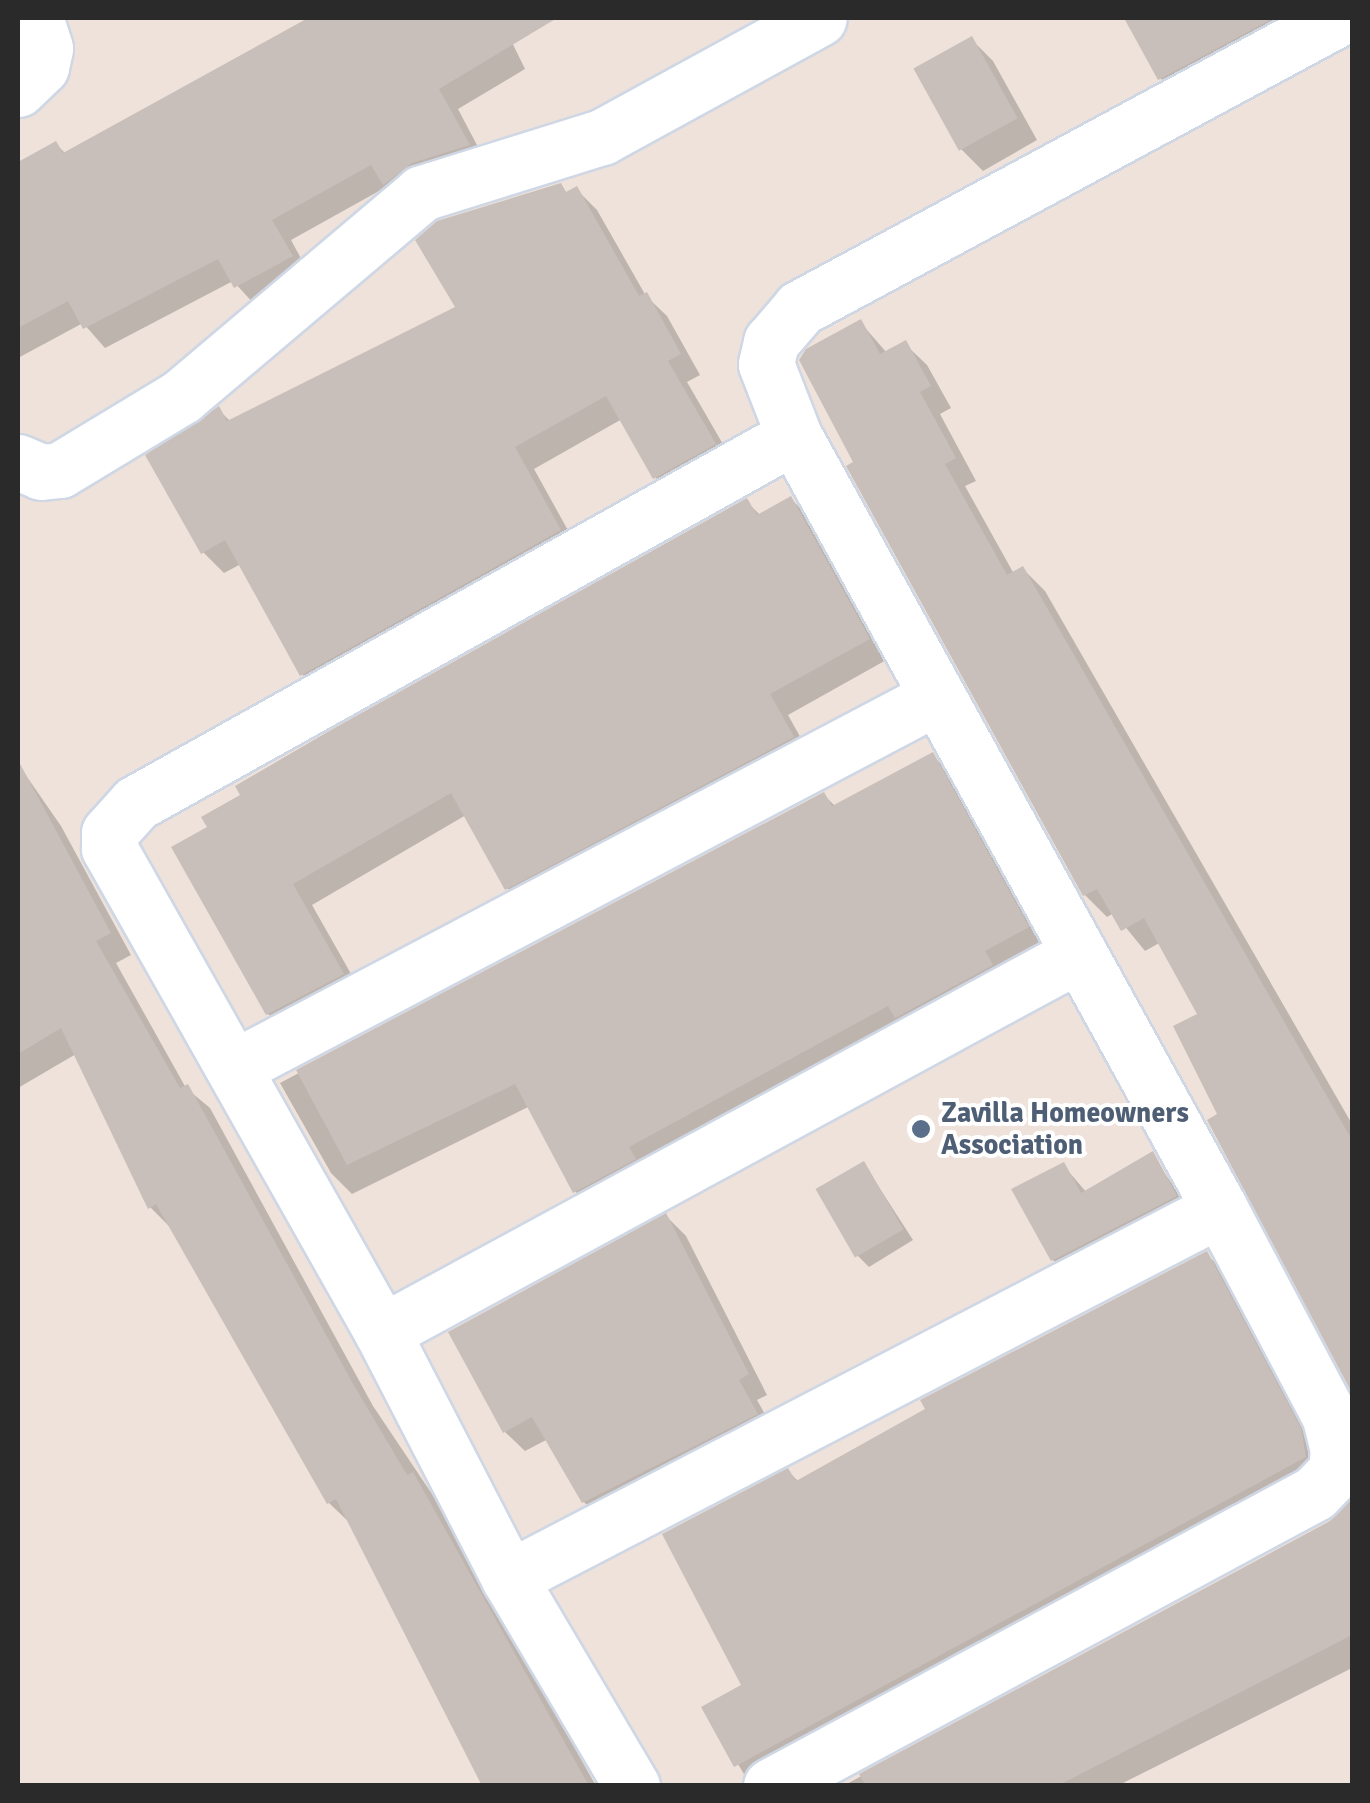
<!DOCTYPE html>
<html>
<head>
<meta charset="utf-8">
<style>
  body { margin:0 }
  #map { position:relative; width:1370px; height:1803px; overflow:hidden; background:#eee2da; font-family:Signika,sans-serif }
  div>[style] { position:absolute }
  .shadow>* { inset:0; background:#0003 }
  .building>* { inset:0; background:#c9bfba; transform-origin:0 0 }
  .roads { filter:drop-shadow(2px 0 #cfd7e5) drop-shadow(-2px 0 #cfd7e5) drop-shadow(0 2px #cfd7e5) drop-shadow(0 -2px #cfd7e5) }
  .minor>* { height:55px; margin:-27.5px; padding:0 27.5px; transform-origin:27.5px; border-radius:27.5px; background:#fff }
  .dots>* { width:28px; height:28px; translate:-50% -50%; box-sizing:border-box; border:5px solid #fff; border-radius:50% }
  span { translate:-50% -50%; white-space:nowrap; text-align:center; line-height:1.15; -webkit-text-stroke:8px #fff; paint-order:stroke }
  .service-label { font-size:28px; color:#4e5e75; font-weight:700 }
  .left { translate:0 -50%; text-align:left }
  .frame { position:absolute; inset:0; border:20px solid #2a2a2a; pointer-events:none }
</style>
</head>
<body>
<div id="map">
  <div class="shadow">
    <div style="clip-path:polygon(303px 18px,500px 18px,525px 69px,458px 109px,488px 166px,388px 186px,291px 240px,311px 277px,256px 306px,233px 281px,105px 348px,83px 323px,18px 358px,18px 165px,56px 144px,66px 154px,305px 22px)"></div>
    <div style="clip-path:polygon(1127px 18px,1299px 18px,1182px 100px,1160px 78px)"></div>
    <div style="clip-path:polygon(971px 39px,993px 61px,1037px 140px,983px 171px,961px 149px)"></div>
    <div style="clip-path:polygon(560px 185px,568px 194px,576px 189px,597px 210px,646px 296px,667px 316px,700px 375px,687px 382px,735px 465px,676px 498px,655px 477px,622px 419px,534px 469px,580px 552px,323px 695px,302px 674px,241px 564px,224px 573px,203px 552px,218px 409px,231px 422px,458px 308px)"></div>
    <div style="clip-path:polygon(860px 322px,887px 353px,905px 344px,927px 365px,951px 408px,940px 414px,976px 481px,965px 486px,1014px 574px,1023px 569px,1045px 591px,1352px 1124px,1352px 1389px,1210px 1121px,1220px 1115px,1201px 1015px,1161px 942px,1145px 951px,1114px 913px,1107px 917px,1085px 895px,850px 467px,856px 463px)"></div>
    <div style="clip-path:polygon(791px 499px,811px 519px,888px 659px,788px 715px,812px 758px,527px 908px,507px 888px,466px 815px,312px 905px,363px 995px,289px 1034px,268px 1014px,174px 848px,746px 501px,761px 516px)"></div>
    <div style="clip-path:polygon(932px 755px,953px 776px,1047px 948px,595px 1212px,575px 1191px,530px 1106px,352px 1194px,331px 1173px,280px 1083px,824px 795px,836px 807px)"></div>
    <div style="clip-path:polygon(18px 764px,61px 826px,131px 955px,116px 963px,186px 1088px,210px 1108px,373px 1406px,434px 1497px,596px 1786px,485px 1786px,352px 1525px,329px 1503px,172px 1229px,150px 1207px,76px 1054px,18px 1088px)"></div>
    <div style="clip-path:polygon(1152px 1155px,1193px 1214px,1071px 1278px,1053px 1260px,1015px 1190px,1063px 1165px,1087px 1193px)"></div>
    <div style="clip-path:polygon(864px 1164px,913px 1240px,869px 1267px,858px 1256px)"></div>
    <div style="clip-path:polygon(666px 1216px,686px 1236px,767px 1395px,757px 1400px,776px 1434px,604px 1522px,584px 1502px,548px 1439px,525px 1451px,505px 1432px)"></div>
    <div style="clip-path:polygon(1206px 1254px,1225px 1272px,1318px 1449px,1323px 1476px,751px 1786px,705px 1708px,745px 1686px,788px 1471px,799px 1482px)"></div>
    <div style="clip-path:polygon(1352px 1498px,1352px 1668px,1117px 1786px,843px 1786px,1339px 1517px)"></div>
  </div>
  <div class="building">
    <div style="clip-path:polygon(308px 18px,557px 18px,439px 89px,470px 145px,412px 163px,383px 185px,371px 165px,272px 220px,293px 256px,234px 288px,218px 259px,83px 329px,68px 301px,18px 328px,18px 162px,56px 141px,63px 153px)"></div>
    <div style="clip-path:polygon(1124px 18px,1274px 18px,1158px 80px)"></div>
    <div style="left:972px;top:36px;width:94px;height:67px;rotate:61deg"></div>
    <div style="clip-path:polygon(561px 183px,566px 192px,577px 186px,639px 296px,647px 292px,681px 354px,668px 361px,716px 444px,653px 479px,606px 396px,515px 447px,561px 530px,300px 676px,225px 540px,201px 554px,145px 455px,219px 406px,227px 421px,455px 307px,415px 240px,437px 221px)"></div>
    <div style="clip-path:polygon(861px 319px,880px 354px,906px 340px,931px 386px,920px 392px,956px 458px,945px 464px,1007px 575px,1023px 566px,1352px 1140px,1352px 1393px,1207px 1120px,1217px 1114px,1173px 1026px,1197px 1014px,1144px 918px,1121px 931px,1097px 889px,1083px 896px,846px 466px,853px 462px,799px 360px,806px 349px)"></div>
    <div style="clip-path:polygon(791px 496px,870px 639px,770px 694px,794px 737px,505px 890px,451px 793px,293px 884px,344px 974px,266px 1015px,171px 847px,207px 827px,201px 817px,240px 795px,235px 786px,331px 730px,747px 498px,757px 515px)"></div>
    <div style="clip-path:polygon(933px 752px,1029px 927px,985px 951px,993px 965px,895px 1018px,888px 1006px,629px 1147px,636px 1159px,573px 1193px,515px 1084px,347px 1165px,296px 1070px,824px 792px,832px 806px)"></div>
    <div style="clip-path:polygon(18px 760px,111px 933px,96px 941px,180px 1088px,188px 1084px,352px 1382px,407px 1475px,413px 1472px,589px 1786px,482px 1786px,336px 1499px,327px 1504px,156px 1204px,148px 1209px,61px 1028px,18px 1054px)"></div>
    <div style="clip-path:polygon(1153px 1151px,1177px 1196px,1051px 1261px,1011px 1189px,1064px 1162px,1081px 1193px)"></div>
    <div style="left:864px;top:1161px;width:79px;height:56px;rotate:60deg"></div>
    <div style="clip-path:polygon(666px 1213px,749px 1374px,739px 1380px,758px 1414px,582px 1503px,532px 1417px,503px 1433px,448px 1332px)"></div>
    <div style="clip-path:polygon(1207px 1251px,1301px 1428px,1306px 1457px,734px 1767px,701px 1707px,741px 1685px,662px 1534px,788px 1468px,796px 1481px,925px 1409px,920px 1400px)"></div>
    <div style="clip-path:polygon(1352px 1499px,1352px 1635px,1057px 1786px,866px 1786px,859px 1774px,1330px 1521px)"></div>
  </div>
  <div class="roads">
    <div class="minor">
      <div style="left:18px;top:89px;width:32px;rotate:-44deg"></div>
      <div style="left:41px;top:67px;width:19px;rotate:-78deg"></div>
      <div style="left:45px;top:48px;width:32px;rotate:-108deg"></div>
      <div style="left:18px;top:462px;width:25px;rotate:23deg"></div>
      <div style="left:41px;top:472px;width:19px;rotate:-6deg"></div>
      <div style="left:60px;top:470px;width:143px;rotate:-31.2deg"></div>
      <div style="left:182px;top:396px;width:314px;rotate:-40.2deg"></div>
      <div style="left:422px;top:193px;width:189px;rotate:-17.3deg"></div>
      <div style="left:602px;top:137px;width:247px;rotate:-28.7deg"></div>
      <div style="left:235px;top:1067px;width:789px;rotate:-27.8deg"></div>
      <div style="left:382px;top:1332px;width:793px;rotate:-28.47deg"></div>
      <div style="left:509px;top:1578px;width:801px;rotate:-27.43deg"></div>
      <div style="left:632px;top:1786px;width:242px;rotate:-120.6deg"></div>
      <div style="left:509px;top:1578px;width:277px;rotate:-117.3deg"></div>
      <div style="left:382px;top:1332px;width:556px;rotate:-119.43deg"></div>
      <div style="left:109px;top:848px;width:15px;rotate:-90deg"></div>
      <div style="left:109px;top:833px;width:40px;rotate:-48deg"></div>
      <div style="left:136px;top:803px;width:753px;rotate:-29.15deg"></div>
      <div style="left:771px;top:1786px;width:618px;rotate:-28.31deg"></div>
      <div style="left:1315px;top:1493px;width:30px;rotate:-46deg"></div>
      <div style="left:1336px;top:1471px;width:21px;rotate:-85deg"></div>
      <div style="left:1338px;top:1450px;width:34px;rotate:-104deg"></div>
      <div style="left:1330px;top:1417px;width:235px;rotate:-117.9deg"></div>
      <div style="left:1220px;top:1209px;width:883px;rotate:-118.86deg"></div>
      <div style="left:794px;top:436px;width:77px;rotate:-111.3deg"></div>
      <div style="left:766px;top:364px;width:23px;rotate:-77deg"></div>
      <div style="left:771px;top:342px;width:45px;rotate:-49.5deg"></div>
      <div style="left:800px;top:308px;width:612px;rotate:-28.28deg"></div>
    </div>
  </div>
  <div class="dots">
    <div style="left:921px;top:1129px;background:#5c6f8a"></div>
  </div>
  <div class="service-label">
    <span class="left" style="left:941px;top:1129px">Zavilla Homeowners<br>Association</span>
  </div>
  <div class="frame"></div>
</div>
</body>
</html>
